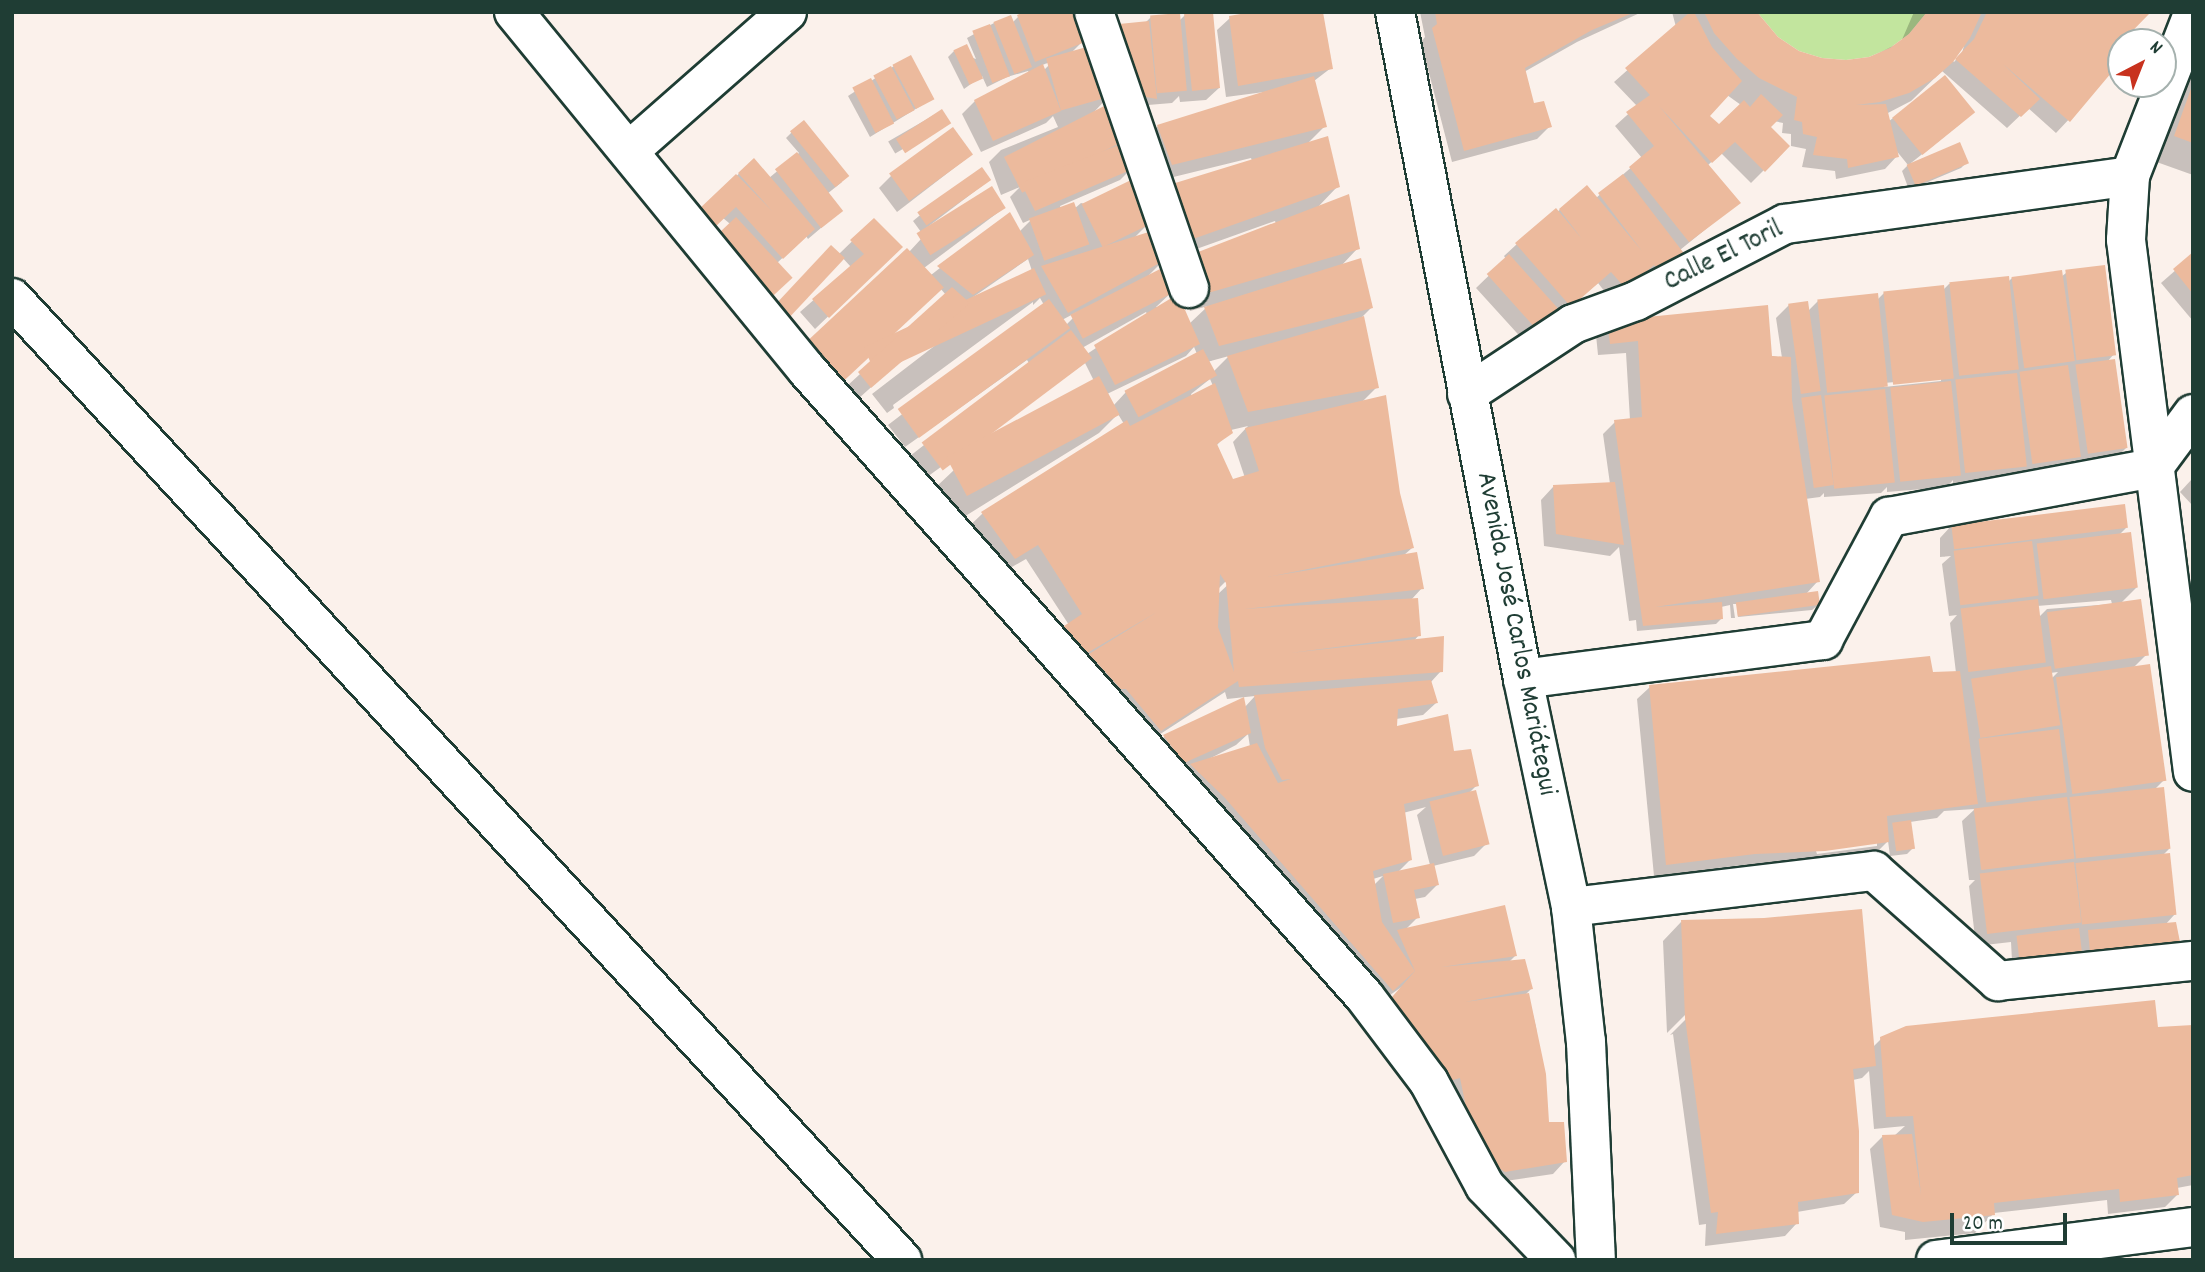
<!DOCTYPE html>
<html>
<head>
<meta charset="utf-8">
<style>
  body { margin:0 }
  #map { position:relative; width:2205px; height:1272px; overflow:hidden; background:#fbf1eb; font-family:Dekko,sans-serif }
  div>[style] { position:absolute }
  .green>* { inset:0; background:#c2e59e }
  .shadow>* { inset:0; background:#0003; transform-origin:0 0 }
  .building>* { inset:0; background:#ecba9d; transform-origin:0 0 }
  .roads { filter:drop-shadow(2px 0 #1f3d34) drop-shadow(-2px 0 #1f3d34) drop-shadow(0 2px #1f3d34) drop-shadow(0 -2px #1f3d34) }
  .minor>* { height:38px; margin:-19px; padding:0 19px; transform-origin:19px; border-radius:19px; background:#fff }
  .tertiary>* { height:38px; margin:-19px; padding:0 19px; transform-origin:19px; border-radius:19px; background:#fff }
  .secondary>* { height:38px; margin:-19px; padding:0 19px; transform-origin:19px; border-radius:19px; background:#fff }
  span { translate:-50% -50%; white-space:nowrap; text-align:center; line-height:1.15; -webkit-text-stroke:5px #fff; paint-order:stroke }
  .street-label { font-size:28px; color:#1f3d34 }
  .frame { position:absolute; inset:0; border:14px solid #1f3d34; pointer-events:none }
  .north { position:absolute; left:2107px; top:28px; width:70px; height:70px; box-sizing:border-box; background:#fff; border:2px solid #a5b1ae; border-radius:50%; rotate:42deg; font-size:19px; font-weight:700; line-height:28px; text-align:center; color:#1f3d34 }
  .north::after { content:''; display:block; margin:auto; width:24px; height:32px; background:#c8321e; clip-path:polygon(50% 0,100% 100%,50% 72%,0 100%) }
  .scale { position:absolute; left:1950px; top:1213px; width:117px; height:32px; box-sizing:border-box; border:4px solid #1f3d34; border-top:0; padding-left:9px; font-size:21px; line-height:24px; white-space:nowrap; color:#1f3d34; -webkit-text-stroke:5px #fff; paint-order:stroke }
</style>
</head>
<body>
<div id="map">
  <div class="green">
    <div style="clip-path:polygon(1757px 12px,1927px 12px,1909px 34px,1890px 48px,1869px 57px,1846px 60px,1822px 58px,1799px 51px,1778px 37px)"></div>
  </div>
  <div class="shadow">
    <div style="clip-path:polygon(1420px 12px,1642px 12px,1577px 42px,1524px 72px,1533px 105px,1550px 126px,1537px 139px,1452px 162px,1421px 42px,1425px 37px)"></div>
    <div style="clip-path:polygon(evenodd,1672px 12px,1754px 12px,1777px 39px,1798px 52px,1821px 60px,1846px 62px,1869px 58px,1901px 42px,1914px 12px,2144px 12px,2105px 57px,2089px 98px,2056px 133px,2028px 108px,2007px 128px,1942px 71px,1911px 101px,1886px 114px,1888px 122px,1893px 118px,1960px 124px,1911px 163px,1967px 162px,1961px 168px,1909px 190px,1902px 171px,1908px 165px,1895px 149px,1897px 156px,1885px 169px,1836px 179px,1835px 171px,1802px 167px,1806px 149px,1791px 146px,1791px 134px,1782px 133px,1783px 123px,1774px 121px,1768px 127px,1788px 146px,1751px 183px,1721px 153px,1707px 166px,1738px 203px,1680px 250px,1648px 286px,1641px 276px,1612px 301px,1598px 283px,1526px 343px,1476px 288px,1506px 259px,1504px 256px,1517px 244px,1587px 188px,1596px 198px,1642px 158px,1615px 126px,1637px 106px,1614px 82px,1676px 27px,1672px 12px,1965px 42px,1962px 53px,1954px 62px,1952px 60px,1965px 42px,1672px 12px,1727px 95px,1741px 105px,1719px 127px,1708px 116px,1727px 95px)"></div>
    <div style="clip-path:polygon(1185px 15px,1219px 88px,1206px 100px,1180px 102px,1179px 96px,1172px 103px,1148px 105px,1142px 111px,1108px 38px,1120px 25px,1145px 23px,1151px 17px,1179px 21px)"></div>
    <div style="clip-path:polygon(evenodd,1018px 17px,1082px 42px,1066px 58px,1110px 95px,1094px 112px,1126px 138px,1116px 148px,1133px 167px,1120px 180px,1060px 206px,1061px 209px,1074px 209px,1081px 203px,1150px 222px,1133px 239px,1165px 259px,1147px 277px,1174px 290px,1156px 307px,1189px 324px,1208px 306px,1190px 311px,1176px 274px,1276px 224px,1275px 221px,1174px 257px,1154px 204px,1252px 161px,1251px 158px,1153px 182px,1139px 145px,1158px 126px,1272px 91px,1226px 97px,1217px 30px,1230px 18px,1331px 68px,1314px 81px,1325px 126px,1307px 144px,1338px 186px,1316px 209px,1358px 248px,1341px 266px,1371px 308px,1362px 317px,1377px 387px,1361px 403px,1385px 397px,1399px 493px,1412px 548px,1403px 556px,1422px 588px,1411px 600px,1419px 635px,1413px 642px,1441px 671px,1430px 683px,1436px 703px,1423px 715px,1396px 719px,1396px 728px,1453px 752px,1477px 785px,1468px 794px,1487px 843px,1474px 856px,1433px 866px,1437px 885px,1425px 897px,1415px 899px,1418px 917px,1406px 929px,1515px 956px,1509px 962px,1531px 989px,1524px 996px,1528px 995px,1536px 1027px,1548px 1124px,1565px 1161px,1553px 1174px,1492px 1183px,1381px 1011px,1403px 986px,1380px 1002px,1179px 777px,1190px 765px,1171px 774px,1152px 749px,1164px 737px,1242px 700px,1244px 708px,1255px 696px,1227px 699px,1225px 692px,1148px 742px,1088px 656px,1069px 667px,1069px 625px,1026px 559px,996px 576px,963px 532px,982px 514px,1124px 424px,1118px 414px,1099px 433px,959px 520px,935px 488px,954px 470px,1094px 381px,1085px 363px,927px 477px,910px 456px,1029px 363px,1027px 360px,905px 447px,888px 425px,1044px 305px,1040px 298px,1033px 305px,1033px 302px,893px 405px,894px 408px,887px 413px,872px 394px,1032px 271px,1028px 259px,966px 302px,858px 399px,847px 386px,946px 295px,909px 252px,921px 239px,1004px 208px,924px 268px,931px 275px,1009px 214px,1019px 232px,1032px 219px,1023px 223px,1010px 197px,1020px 187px,1001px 195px,989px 162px,1001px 150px,1058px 127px,1053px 116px,1046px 123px,981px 152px,962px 114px,975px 101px,1029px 73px,1028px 71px,1007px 77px,987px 87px,982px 76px,964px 89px,948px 57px,954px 51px,976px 59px,967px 38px,994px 23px,1012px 23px,1018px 17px,1053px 61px,1044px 70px,1042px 65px,1053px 61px,1018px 17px,1077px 312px,1078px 313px,1066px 325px,1062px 320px,1077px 312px,1018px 17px,1146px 312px,1147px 314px,1087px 354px,1082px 348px,1146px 312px,1018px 17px,1194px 347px,1197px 354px,1126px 392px,1113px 406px,1107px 394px,1186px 356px,1194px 347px,1018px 17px,1229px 356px,1213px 372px,1207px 362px,1229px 356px,1018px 17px,1210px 379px,1213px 386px,1192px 397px,1191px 394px,1210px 379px,1018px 17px,1248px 426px,1233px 442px,1245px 478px,1232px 481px,1216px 446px,1231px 430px,1248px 426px,1018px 17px,1231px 576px,1234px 579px,1217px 595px,1217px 590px,1231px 576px,1018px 17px,1248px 734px,1250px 747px,1209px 759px,1236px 745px,1248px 734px,1018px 17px,1426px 807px,1417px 815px,1430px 865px,1397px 873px,1410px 860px,1403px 813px,1426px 807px,1018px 17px,1383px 876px,1374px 885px,1373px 879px,1383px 876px)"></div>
    <div style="clip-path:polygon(2193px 47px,2193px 175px,2151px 160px)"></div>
    <div style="clip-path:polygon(894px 66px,932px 99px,870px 137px,848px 96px)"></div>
    <div style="left:941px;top:111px;width:14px;height:61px;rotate:60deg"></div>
    <div style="clip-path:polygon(792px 132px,842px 182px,827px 194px,841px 211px,808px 239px,806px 236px,777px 263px,723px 218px,721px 190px,754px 160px,769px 178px,799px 153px,786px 138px)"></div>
    <div style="clip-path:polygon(971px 155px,897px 212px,879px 188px,891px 176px)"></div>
    <div style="clip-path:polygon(983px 185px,921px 232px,913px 221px,919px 216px)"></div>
    <div style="clip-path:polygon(874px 220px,888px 259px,815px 329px,800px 312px,851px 267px,839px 254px)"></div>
    <div style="clip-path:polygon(2193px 255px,2193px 321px,2161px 283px)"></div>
    <div style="clip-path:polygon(evenodd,2066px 273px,2114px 354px,2107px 362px,2127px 447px,2114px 460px,2076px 466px,2075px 460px,2066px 468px,2019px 474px,2019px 471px,2012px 478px,1953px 484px,1953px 480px,1947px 487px,1887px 492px,1887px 487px,1881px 493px,1824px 497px,1824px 493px,1820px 497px,1805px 499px,1818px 581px,1806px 594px,1818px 605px,1812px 610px,1738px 617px,1737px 604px,1733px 604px,1735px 618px,1731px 618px,1730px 605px,1721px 607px,1722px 618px,1716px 624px,1637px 631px,1636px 620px,1629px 621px,1619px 547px,1610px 556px,1544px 546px,1541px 500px,1553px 487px,1610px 484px,1603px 434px,1615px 422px,1630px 420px,1626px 353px,1598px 355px,1596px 335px,1608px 323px,1782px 358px,1776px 318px,1789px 305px,1808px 311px,1818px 301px,1877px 300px,1884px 293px,1943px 290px,1949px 284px,2008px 282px,2012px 278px,2061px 277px,2066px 273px,1941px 378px,1941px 381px,1884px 387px,1884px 383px,1941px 378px)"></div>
    <div style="clip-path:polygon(2192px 479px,2193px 479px,2193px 506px,2180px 492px)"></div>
    <div style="clip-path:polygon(evenodd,1952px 525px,2126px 528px,2119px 535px,2137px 587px,2121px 603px,2147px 654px,2134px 667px,2164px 780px,2154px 790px,2169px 849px,2162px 856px,2175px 914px,2165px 925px,2178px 942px,2165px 954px,2078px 965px,2077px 953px,2074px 956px,2012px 961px,2011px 942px,1976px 946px,1969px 886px,1975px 880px,1969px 880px,1962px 821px,1975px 809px,1944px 811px,1937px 818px,1910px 822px,1913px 848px,1907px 854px,1890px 856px,1888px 841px,1875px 854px,1811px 863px,1742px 865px,1654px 876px,1637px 699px,1650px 687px,1956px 673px,1950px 623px,1957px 615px,1949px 616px,1942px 564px,1951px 556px,1940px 557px,1940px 538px,1952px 525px,2111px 600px,2112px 604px,2047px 609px,2038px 618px,2037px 606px,2111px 600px,1952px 525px,2058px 672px,2051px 679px,2050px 673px,2058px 672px,1952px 525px,1877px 842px,1877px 846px,1817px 854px,1816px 851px,1877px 842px)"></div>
    <div style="clip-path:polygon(1681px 922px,1873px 1047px,1881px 1039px,2192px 1027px,2193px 1185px,2177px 1188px,2178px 1194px,2165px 1207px,2108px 1214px,2107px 1200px,1994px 1213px,1975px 1233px,1905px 1240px,1905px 1232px,1880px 1227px,1870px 1149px,1883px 1136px,1894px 1136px,1905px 1126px,1874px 1129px,1869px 1071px,1862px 1078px,1853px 1080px,1857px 1192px,1844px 1204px,1797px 1212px,1797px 1223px,1785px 1236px,1705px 1246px,1706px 1224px,1699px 1225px,1673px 1034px,1670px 1035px,1692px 1013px,1690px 1010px,1667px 1033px,1663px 941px)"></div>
  </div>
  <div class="building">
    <div style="clip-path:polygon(1024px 12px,1073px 12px,1085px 42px,1035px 62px,1017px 15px)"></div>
    <div style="clip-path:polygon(1190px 12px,1213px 12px,1220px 88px,1192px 91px,1184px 13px)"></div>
    <div style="clip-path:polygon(1252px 12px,1323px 12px,1333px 69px,1238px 86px,1229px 16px)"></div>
    <div style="clip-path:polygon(1435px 12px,1635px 12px,1592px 30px,1525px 68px,1534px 103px,1544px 101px,1552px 127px,1464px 151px,1432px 28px,1437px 24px)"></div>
    <div style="clip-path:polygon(1690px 12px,1694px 12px,1712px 47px,1742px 81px,1710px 116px,1719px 124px,1744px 100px,1750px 107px,1761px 94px,1783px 115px,1771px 127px,1790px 146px,1765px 172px,1735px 142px,1712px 163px,1659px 106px,1741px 203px,1689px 242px,1629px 167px,1654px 146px,1626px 112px,1650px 95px,1625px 68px)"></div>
    <div style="clip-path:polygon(1704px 12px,1757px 12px,1778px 37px,1799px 51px,1822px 58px,1846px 60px,1869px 57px,1890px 48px,1909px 34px,1927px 12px,1982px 12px,1970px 38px,1953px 62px,1935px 78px,1909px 93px,1880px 102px,1856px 105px,1886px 104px,1899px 157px,1848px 168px,1847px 159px,1813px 155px,1817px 137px,1803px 134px,1802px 122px,1794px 120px,1797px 97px,1759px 78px,1737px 59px,1714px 33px)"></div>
    <div style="clip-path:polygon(1987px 12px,2147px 12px,2149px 14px,2108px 56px,2117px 66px,2070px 122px,2003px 64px,2040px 99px,2021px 117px,1955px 59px,1974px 39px)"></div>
    <div style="left:1180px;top:13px;width:78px;height:30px;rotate:85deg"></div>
    <div style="left:1011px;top:15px;width:56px;height:19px;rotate:68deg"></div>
    <div style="clip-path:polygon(1149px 21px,1157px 99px,1135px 95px,1119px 24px)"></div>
    <div style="left:990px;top:24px;width:56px;height:19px;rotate:69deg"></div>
    <div style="left:967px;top:44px;width:38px;height:15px;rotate:65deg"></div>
    <div style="left:1097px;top:44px;width:54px;height:53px;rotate:74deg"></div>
    <div style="left:911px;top:55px;width:50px;height:21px;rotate:62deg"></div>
    <div style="clip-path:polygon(1043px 64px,1061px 111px,993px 141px,974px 100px)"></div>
    <div style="left:891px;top:66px;width:50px;height:20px;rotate:62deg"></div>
    <div style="left:1945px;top:75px;width:48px;height:68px;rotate:51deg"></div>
    <div style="clip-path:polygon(1314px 76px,1327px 127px,1172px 165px,1157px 125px)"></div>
    <div style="left:871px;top:78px;width:51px;height:21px;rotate:63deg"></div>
    <div style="clip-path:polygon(2192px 86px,2193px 86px,2193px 143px,2174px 136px)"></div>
    <div style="left:1110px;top:103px;width:40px;height:119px;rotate:63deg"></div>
    <div style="left:942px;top:109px;width:17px;height:55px;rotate:57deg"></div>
    <div style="left:804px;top:120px;width:72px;height:18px;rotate:51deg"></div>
    <div style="left:953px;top:127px;width:34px;height:79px;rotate:54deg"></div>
    <div style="clip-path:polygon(1328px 136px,1340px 187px,1193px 239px,1172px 184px)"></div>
    <div style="left:1960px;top:142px;width:23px;height:58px;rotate:67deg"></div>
    <div style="clip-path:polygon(1124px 143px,1135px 168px,1035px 211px,1021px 183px)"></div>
    <div style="left:797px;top:152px;width:75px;height:28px;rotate:52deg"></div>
    <div style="clip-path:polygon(754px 158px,815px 229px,783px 259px,736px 207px,714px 228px,697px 211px,736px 174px,772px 211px,738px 173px)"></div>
    <div style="left:982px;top:167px;width:16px;height:79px;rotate:55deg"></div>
    <div style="clip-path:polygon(1623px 174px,1686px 256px,1662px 275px,1654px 265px,1626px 289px,1611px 272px,1571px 307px,1515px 243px,1556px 208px,1582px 239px,1559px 209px,1587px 185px,1642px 251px,1598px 193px)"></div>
    <div style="left:1131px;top:180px;width:48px;height:55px;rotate:64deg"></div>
    <div style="left:992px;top:186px;width:26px;height:89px;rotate:58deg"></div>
    <div style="clip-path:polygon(1349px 194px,1360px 249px,1208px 293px,1193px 254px)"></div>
    <div style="left:1074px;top:202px;width:45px;height:48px;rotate:70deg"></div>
    <div style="clip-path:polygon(1010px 212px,1034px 255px,973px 295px,937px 266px)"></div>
    <div style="left:736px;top:217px;width:83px;height:27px;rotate:47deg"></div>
    <div style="clip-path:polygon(874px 218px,903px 247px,829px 318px,812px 299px,864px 254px,850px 240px)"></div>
    <div style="clip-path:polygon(1155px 230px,1167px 259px,1068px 313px,1041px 266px)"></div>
    <div style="left:831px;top:245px;width:19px;height:88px;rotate:43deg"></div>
    <div style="left:907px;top:248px;width:54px;height:137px;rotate:47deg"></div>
    <div style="clip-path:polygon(2193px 252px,2193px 294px,2173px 269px)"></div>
    <div style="left:1509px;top:254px;width:77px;height:30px;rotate:48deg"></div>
    <div style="clip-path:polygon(1361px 258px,1373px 308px,1219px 346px,1204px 307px)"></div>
    <div style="left:2105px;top:265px;width:91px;height:40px;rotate:83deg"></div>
    <div style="left:1164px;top:267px;width:27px;height:105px;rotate:63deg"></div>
    <div style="left:1034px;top:268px;width:29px;height:188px;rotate:65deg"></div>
    <div style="left:2062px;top:270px;width:92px;height:51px;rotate:82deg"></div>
    <div style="left:2009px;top:276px;width:94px;height:60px;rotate:84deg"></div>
    <div style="left:1944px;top:285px;width:94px;height:61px;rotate:84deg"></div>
    <div style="clip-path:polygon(952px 287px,970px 303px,871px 388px,858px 372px)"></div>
    <div style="left:1878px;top:293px;width:94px;height:61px;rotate:84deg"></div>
    <div style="clip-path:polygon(1178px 294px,1200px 344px,1115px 385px,1094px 345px)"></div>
    <div style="left:1049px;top:299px;width:36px;height:187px;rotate:54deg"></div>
    <div style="left:1808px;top:301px;width:91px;height:20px;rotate:82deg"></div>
    <div style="clip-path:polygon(1768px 305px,1772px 356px,1791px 357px,1792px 400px,1820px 582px,1655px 607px,1722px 602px,1723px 619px,1643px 626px,1614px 420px,1642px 417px,1638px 341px,1610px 344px,1607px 321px)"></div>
    <div style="clip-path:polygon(1364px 316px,1379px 388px,1248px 412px,1227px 356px)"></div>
    <div style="left:1071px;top:330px;width:35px;height:187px;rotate:53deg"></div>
    <div style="left:1203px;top:349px;width:30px;height:89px;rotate:62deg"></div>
    <div style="left:2115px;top:359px;width:90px;height:40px;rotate:82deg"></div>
    <div style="left:2068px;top:365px;width:93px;height:49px;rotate:82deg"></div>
    <div style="left:2017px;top:373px;width:94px;height:62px;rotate:84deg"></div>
    <div style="left:1099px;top:376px;width:44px;height:173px;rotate:62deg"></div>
    <div style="left:1951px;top:381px;width:95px;height:61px;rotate:84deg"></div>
    <div style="clip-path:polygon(evenodd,1215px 383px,1233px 433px,1217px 444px,1233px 479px,1259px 471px,1245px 428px,1386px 395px,1400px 493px,1414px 548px,1267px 577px,1417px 552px,1424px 589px,1244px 609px,1418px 598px,1421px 636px,1290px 653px,1444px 636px,1443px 672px,1239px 687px,1238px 681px,1161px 731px,1126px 689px,1121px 689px,1089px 654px,1157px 612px,1082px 656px,1061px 628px,1082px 614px,1038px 545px,1015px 559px,981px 512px,1127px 420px,1130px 426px,1215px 383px,1220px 574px,1226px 583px,1234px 672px,1218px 627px,1220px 574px)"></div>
    <div style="left:1885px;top:389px;width:94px;height:61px;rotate:84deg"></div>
    <div style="left:1821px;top:395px;width:91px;height:20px;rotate:82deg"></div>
    <div style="clip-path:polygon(1615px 482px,1624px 545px,1556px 534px,1553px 485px)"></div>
    <div style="left:2125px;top:504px;width:24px;height:175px;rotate:83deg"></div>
    <div style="left:2131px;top:532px;width:56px;height:95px;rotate:83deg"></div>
    <div style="left:2032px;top:541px;width:55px;height:79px;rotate:83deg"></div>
    <div style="left:1818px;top:591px;width:14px;height:83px;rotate:82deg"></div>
    <div style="left:2038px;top:599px;width:64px;height:78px;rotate:83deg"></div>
    <div style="left:2141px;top:599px;width:57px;height:95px;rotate:82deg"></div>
    <div style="clip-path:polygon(1930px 656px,1933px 672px,1960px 671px,1978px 804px,1887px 816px,1889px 842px,1825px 851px,1755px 854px,1666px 865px,1649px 685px)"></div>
    <div style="left:2150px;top:664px;width:118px;height:95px;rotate:82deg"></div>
    <div style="left:2051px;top:666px;width:60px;height:81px;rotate:81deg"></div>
    <div style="clip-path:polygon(1431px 680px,1438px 703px,1398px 709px,1397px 726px,1448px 714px,1454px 751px,1471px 749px,1479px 786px,1404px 804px,1412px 860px,1373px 871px,1382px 922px,1415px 971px,1393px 991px,1225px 798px,1190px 764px,1257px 743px,1278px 783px,1291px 779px,1282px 780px,1265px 748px,1254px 695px)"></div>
    <div style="clip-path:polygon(1244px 697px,1251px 733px,1184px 763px,1163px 735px)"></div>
    <div style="left:2059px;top:729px;width:64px;height:81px;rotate:83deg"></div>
    <div style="left:2164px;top:787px;width:62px;height:95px;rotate:84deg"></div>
    <div style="left:1476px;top:790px;width:56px;height:48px;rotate:76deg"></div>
    <div style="left:2067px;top:797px;width:62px;height:94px;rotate:83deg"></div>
    <div style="left:1911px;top:820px;width:29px;height:19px;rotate:82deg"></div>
    <div style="left:2170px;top:853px;width:62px;height:95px;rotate:84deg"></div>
    <div style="left:2074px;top:862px;width:61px;height:95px;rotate:83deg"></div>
    <div style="clip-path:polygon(1434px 863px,1439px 885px,1414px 890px,1420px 918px,1393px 923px,1383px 874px)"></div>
    <div style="clip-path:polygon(1505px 905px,1517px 956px,1441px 967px,1525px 959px,1533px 989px,1465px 1002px,1529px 993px,1546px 1074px,1549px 1122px,1564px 1122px,1567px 1162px,1505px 1172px,1482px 1157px,1471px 1131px,1460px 1078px,1442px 1083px,1392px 997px,1415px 971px,1397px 930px)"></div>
    <div style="clip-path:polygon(1862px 909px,1876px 1066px,1853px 1069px,1859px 1131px,1859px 1193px,1798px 1202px,1799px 1224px,1716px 1234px,1718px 1212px,1711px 1213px,1685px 1018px,1681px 920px,1764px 918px)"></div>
    <div style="clip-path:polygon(2176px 922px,2180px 942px,2090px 953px,2088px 930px)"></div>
    <div style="left:2079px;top:928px;width:23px;height:63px;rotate:83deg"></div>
    <div style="clip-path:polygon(2155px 1000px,2158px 1027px,2193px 1025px,2193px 1175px,2177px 1178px,2179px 1195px,2120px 1202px,2119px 1189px,1994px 1203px,1995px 1215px,1923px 1222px,1892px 1215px,1882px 1135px,1912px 1134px,1921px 1195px,1913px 1116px,1886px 1117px,1880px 1037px,1906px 1026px)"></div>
  </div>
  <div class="roads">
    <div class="minor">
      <div style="left:514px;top:12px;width:463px;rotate:50.7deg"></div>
      <div style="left:807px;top:370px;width:839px;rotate:48.33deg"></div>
      <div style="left:1365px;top:997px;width:106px;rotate:53deg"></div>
      <div style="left:1429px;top:1082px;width:118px;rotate:61.7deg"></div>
      <div style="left:1485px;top:1186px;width:103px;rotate:46.2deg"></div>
      <div style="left:1094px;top:12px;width:292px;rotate:71deg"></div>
      <div style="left:2193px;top:14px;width:174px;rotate:111.3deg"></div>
      <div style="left:2130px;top:176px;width:64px;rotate:93.6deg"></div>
      <div style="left:2126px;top:240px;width:536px;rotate:82.82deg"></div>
      <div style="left:630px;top:150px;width:209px;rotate:-41.3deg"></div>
      <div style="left:1467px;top:394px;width:127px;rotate:-33.4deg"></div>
      <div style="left:1573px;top:324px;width:67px;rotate:-20.1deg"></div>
      <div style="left:1636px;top:301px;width:168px;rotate:-27.3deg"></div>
      <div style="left:1785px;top:224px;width:348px;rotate:-7.9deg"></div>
      <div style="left:1523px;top:679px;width:303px;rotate:-7.4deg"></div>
      <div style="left:1823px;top:640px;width:140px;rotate:-61.8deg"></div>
      <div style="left:1889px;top:517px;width:269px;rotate:-10.5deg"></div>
      <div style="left:2153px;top:468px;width:67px;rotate:-53.5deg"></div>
      <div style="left:1571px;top:907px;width:305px;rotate:-6.8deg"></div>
      <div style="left:1874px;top:871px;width:166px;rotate:41.6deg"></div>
      <div style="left:1998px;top:981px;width:196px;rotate:-5.9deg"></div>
      <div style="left:1936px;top:1260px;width:259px;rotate:-7.3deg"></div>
    </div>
    <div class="tertiary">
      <div style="left:12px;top:298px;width:1311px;rotate:47.23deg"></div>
    </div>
    <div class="secondary">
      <div style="left:1395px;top:12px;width:679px;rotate:79.14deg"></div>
      <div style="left:1523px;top:679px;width:233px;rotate:78.1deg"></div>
      <div style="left:1571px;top:907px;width:136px;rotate:83.7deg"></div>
      <div style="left:1586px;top:1042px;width:218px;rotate:87.4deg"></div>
    </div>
  </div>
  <div class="street-label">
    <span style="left:1724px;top:257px;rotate:-26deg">Calle El Toril</span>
    <span style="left:1515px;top:634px;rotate:79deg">Avenida José Carlos Mariátegui</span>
  </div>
  <div class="frame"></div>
  <div class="north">N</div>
  <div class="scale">20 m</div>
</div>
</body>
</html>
